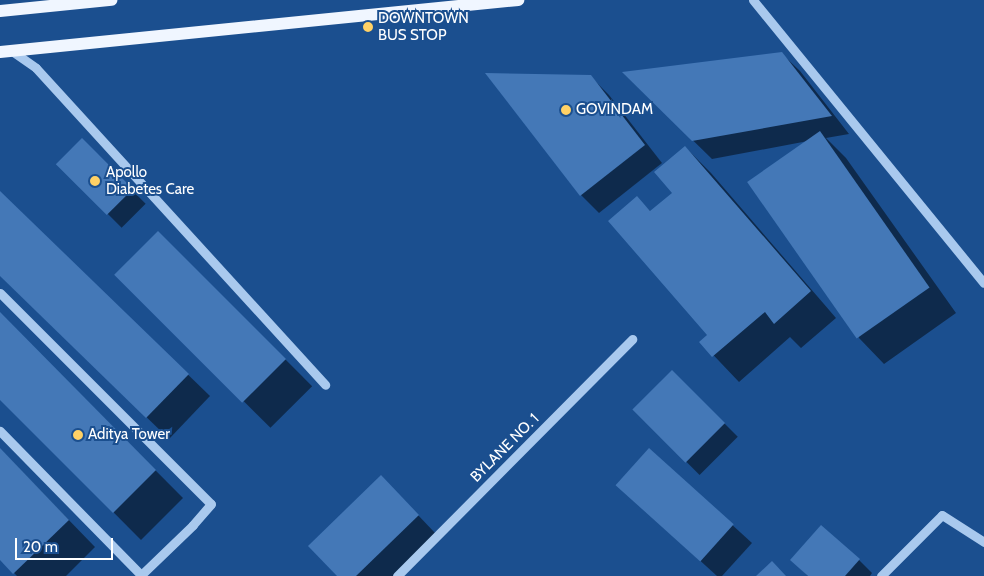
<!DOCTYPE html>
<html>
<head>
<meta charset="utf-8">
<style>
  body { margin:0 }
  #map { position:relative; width:984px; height:576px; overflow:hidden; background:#1b4f8f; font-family:Cabin,sans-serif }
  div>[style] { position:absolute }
  .shadow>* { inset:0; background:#0007; transform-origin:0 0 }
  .building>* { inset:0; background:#4478b7; transform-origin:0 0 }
  .minor>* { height:9px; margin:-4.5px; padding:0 4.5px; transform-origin:4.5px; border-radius:4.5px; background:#a9c9ee }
  .major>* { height:12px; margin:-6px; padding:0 6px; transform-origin:6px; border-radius:6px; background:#f0f6ff }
  .dots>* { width:14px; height:14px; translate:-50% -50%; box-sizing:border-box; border:2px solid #1b4f8f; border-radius:50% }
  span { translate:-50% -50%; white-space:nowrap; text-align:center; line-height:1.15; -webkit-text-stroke:4px #1b4f8f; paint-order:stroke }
  .poi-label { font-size:15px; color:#fff }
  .left { translate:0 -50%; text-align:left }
  .street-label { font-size:15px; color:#fff }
  .scale { position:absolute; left:15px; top:538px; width:98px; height:22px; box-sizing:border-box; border:2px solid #fff; border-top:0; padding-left:6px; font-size:15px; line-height:18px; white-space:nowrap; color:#fff; -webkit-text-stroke:4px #1b4f8f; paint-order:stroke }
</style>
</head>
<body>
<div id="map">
  <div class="shadow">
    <div style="clip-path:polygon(781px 53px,800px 71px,849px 134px,826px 138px,846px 158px,956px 313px,884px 364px,859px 338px,808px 141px,712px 159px,624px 73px)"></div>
    <div style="clip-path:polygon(590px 76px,609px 95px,662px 163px,599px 213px,581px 195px)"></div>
    <div style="left:82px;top:140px;width:90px;height:34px;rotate:45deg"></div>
    <div style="clip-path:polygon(685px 147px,711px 173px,836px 318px,801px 348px,790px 337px,739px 382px,701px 342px,708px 335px,637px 198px,651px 212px,674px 193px)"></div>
    <div style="clip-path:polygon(0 192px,210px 396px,169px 439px,0 275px)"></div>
    <div style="left:158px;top:232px;width:218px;height:59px;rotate:45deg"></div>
    <div style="clip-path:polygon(0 314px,183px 498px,141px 540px,0 398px)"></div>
    <div style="left:672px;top:371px;width:93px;height:54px;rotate:45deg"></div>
    <div style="clip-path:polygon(0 449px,95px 547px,66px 576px,17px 576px,0 558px)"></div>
    <div style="clip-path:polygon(649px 449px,752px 543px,722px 576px,717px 576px,617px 485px)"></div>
    <div style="clip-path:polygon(399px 495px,436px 534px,393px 576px,339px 576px)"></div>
    <div style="clip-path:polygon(792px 560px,859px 560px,872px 573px,870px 576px,808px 576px)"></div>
  </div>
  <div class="building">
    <div style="clip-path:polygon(782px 52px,832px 116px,692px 141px,622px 72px)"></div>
    <div style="clip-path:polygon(485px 73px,591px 75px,645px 145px,580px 196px)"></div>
    <div style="left:820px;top:131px;width:191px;height:89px;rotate:55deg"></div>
    <div style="left:82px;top:138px;width:72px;height:37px;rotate:45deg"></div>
    <div style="clip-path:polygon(685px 146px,811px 291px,774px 324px,765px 312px,712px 357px,699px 342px,707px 335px,608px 221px,637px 196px,650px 211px,672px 193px,654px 172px)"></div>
    <div style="clip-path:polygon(0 191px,189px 374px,146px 418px,0 276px)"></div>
    <div style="left:158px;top:231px;width:181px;height:62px;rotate:45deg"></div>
    <div style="clip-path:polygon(0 312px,156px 470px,113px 513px,0 400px)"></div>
    <div style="left:672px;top:370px;width:75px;height:56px;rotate:45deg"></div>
    <div style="clip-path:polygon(0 448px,69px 520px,13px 574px,0 560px)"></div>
    <div style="left:649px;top:448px;width:114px;height:50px;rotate:42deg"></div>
    <div style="clip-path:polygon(381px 475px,419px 515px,356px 576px,337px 576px,308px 546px)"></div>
    <div style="clip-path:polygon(821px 525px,860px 559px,845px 576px,808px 576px,790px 560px)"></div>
    <div style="clip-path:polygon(772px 561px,786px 576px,756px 576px)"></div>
  </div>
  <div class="minor">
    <div style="left:753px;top:0;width:365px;rotate:50.8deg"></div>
    <div style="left:12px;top:51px;width:29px;rotate:35deg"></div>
    <div style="left:36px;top:68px;width:429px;rotate:47.6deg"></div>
    <div style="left:0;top:293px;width:298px;rotate:45deg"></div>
    <div style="left:211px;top:504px;width:28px;rotate:131deg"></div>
    <div style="left:193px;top:525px;width:72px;rotate:136.1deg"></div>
    <div style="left:141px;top:575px;width:202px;rotate:-134.4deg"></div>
    <div style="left:397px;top:576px;width:334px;rotate:-45.2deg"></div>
    <div style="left:881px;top:576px;width:86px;rotate:-45deg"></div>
    <div style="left:942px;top:515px;width:50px;rotate:32.7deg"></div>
  </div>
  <div class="major">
    <div style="left:0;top:11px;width:112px;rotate:-5.7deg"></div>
    <div style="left:0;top:52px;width:521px;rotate:-5.73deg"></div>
  </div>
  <div class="dots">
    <div style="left:368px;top:27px;background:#ffd166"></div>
    <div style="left:566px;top:110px;background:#ffd166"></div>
    <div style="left:95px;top:181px;background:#ffd166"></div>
    <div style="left:78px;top:435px;background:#ffd166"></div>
  </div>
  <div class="poi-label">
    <span class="left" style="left:378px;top:27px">DOWNTOWN<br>BUS STOP</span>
    <span class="left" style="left:576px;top:110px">GOVINDAM</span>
    <span class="left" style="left:106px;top:181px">Apollo<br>Diabetes Care</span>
    <span class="left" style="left:88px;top:435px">Aditya Tower</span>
  </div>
  <div class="street-label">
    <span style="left:505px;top:448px;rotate:-45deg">BYLANE NO. 1</span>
  </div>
  <div class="scale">20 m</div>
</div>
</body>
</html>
